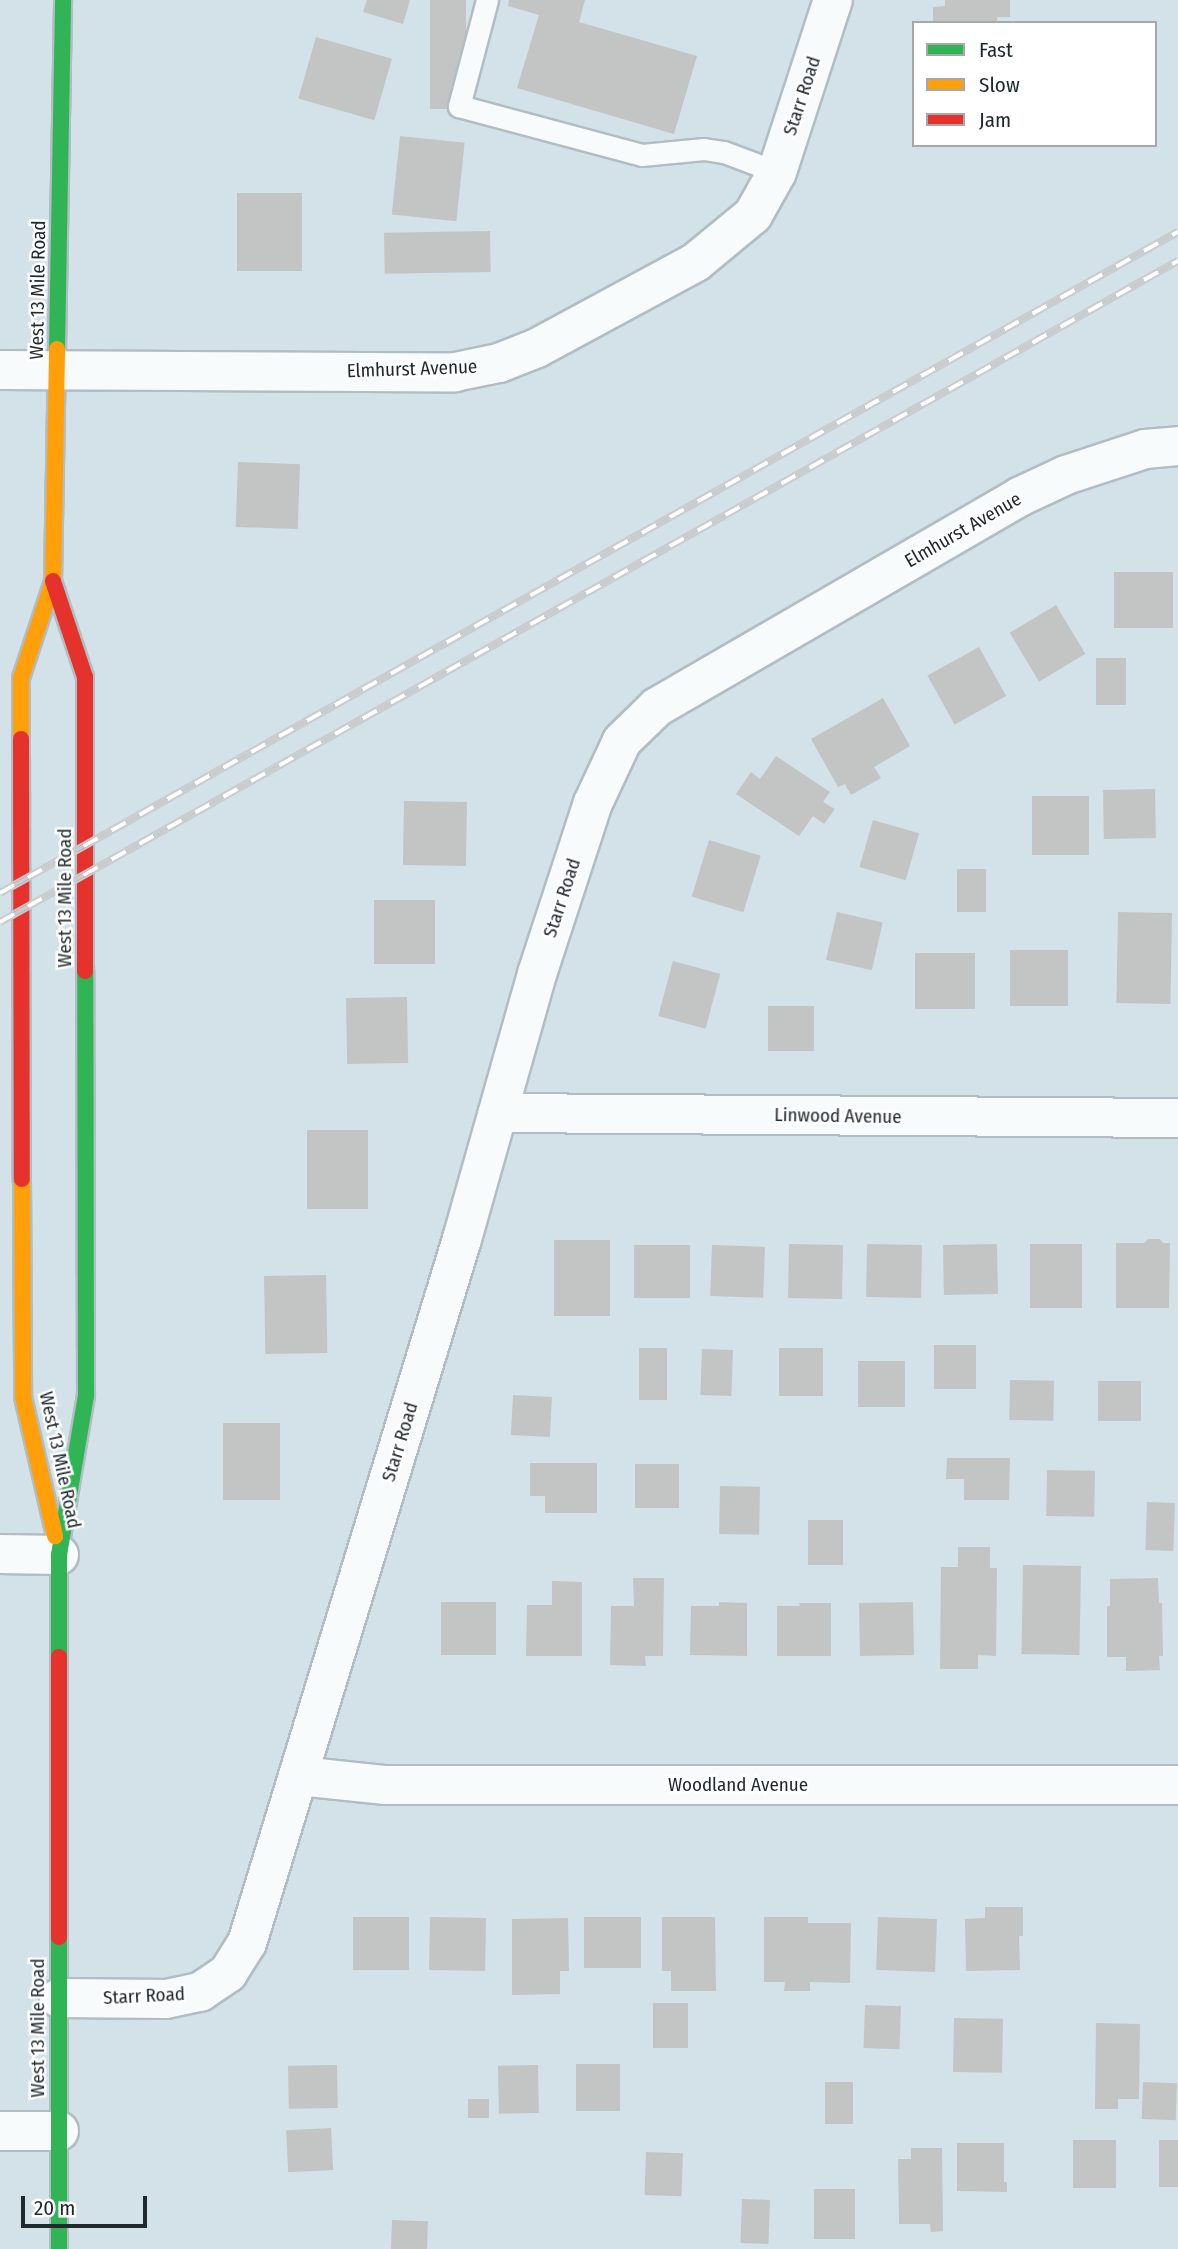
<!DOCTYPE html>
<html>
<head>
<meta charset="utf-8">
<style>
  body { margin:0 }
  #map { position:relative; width:1178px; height:2249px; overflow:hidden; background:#d2e2e8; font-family:"Fira Sans Condensed",sans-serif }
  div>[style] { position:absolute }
  .building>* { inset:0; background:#c2c5c4; transform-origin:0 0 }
  .roads { filter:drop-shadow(2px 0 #b1bdc3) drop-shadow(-2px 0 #b1bdc3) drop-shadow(0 2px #b1bdc3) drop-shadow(0 -2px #b1bdc3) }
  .lane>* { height:21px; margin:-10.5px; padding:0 10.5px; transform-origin:10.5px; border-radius:10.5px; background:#f8fbfc }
  .street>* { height:38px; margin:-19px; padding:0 19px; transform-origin:19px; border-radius:19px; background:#f8fbfc }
  .fast>* { height:16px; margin:-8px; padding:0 8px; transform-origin:8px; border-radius:8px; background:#30b455 }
  .slow>* { height:16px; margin:-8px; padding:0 8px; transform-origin:8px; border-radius:8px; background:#ff9f0a }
  .jam>* { height:16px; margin:-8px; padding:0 8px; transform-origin:8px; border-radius:8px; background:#e5322d }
  .rail>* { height:8px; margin-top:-4px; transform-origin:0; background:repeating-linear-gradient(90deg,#fff 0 16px,#c8ccce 0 32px); box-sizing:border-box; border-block:2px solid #c8ccce }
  span { translate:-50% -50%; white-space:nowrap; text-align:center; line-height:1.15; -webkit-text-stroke:5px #fff; paint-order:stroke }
  .street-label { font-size:19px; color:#1e292d }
  .legend { position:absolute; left:912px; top:21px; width:245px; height:126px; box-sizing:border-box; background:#fff; border:2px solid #a5a9ab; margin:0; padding:9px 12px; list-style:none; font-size:21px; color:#1e292d }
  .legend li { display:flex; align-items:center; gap:14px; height:35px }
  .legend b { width:35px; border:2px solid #a5a9ab }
  .scale { position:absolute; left:21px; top:2196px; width:126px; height:32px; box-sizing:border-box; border:4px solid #1e292d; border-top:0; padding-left:9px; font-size:21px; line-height:24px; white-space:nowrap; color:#1e292d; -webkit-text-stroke:5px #fff; paint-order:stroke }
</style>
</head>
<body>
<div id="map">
  <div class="building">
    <div style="clip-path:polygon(367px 0,410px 0,403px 24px,363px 12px)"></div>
    <div style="left:430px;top:0;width:36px;height:109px"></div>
    <div style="clip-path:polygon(509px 0,585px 0,579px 22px,697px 56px,674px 134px,517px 88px,539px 15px,508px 6px)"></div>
    <div style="clip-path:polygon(945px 0,1010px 0,1010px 17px,997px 17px,997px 23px,933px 23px,933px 7px,945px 6px)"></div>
    <div style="left:316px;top:37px;width:79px;height:64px;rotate:16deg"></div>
    <div style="left:400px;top:136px;width:65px;height:79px;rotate:6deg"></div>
    <div style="left:237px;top:193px;width:65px;height:78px"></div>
    <div style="left:490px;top:231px;width:41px;height:106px;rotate:89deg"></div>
    <div style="left:238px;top:462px;width:62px;height:65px;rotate:2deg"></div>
    <div style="left:1114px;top:572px;width:59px;height:56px"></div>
    <div style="left:1056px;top:605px;width:57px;height:54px;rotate:59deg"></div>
    <div style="left:979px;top:647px;width:56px;height:59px;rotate:61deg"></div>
    <div style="left:1096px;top:658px;width:30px;height:47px"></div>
    <div style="clip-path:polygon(883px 698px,910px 746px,874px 767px,881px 778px,851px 795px,845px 784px,838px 787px,811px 739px)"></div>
    <div style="clip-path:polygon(776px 756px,830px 792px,823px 802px,835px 809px,824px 824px,813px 816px,799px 836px,736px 794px,751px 772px,760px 779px)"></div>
    <div style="left:1155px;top:789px;width:49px;height:52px;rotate:89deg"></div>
    <div style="left:1032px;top:796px;width:57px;height:59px"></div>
    <div style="left:404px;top:801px;width:63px;height:64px;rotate:1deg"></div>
    <div style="left:873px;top:820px;width:48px;height:49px;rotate:16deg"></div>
    <div style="left:709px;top:840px;width:54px;height:59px;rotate:17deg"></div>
    <div style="left:957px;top:869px;width:29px;height:43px"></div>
    <div style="left:374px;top:900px;width:61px;height:64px"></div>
    <div style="left:837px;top:912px;width:47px;height:49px;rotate:13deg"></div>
    <div style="left:1118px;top:912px;width:54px;height:91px;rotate:1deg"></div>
    <div style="left:1010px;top:950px;width:58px;height:56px"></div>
    <div style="left:915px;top:953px;width:60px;height:56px"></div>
    <div style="left:673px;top:961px;width:49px;height:57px;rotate:15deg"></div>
    <div style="left:407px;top:997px;width:66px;height:61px;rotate:89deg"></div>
    <div style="left:768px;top:1006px;width:46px;height:45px"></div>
    <div style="left:307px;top:1130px;width:61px;height:79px"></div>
    <div style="clip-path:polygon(1148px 1239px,1160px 1239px,1163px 1243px,1170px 1243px,1169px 1308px,1116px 1308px,1116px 1243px,1144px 1243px)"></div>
    <div style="left:610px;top:1240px;width:76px;height:56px;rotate:90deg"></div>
    <div style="left:789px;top:1244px;width:54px;height:54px;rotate:1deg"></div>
    <div style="left:867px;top:1244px;width:55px;height:53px;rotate:1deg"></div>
    <div style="left:997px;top:1244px;width:50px;height:54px;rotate:89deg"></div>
    <div style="left:1030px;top:1244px;width:52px;height:64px"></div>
    <div style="left:634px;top:1245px;width:56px;height:53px"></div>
    <div style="left:712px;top:1245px;width:53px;height:51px;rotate:2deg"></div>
    <div style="left:326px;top:1275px;width:78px;height:62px;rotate:89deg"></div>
    <div style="left:934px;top:1345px;width:42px;height:44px"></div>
    <div style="left:639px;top:1348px;width:28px;height:52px"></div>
    <div style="left:779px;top:1348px;width:44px;height:48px"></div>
    <div style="left:702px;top:1349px;width:31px;height:46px;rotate:2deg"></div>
    <div style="left:858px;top:1361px;width:47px;height:46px"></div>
    <div style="left:1010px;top:1380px;width:44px;height:40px;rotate:1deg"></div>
    <div style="left:1098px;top:1381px;width:43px;height:40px"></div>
    <div style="left:513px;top:1395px;width:39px;height:40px;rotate:3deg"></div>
    <div style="left:223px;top:1423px;width:57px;height:77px"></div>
    <div style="clip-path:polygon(947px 1458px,1010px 1458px,1009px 1500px,964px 1500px,964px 1479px,946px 1479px)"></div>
    <div style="clip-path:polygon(530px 1463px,597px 1463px,597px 1513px,545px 1513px,545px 1496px,530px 1496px)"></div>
    <div style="left:635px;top:1464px;width:44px;height:44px"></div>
    <div style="left:1047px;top:1470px;width:48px;height:46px;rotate:1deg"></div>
    <div style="left:720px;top:1486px;width:40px;height:48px;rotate:1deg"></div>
    <div style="left:1147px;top:1502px;width:28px;height:48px;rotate:2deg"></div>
    <div style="left:808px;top:1520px;width:35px;height:45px"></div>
    <div style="clip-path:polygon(958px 1547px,990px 1547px,990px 1568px,997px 1568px,996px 1656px,978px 1655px,978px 1669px,940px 1669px,941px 1567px,958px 1567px)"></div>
    <div style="left:1023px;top:1565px;width:58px;height:89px;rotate:1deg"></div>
    <div style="clip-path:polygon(633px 1578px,664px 1578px,663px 1656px,645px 1656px,646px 1666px,610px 1665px,611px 1606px,634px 1606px)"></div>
    <div style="clip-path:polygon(1158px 1578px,1159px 1603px,1162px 1603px,1163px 1656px,1159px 1656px,1160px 1670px,1126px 1671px,1126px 1657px,1107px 1657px,1107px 1606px,1110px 1606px,1110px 1579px)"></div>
    <div style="clip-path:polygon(552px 1581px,582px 1582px,582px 1656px,526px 1656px,527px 1605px,552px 1605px)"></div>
    <div style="left:441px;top:1602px;width:55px;height:53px"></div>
    <div style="clip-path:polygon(719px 1602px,747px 1603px,747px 1656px,690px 1655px,691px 1606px,719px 1606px)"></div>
    <div style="left:913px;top:1602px;width:53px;height:54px;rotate:89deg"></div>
    <div style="clip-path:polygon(799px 1603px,831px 1603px,831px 1656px,777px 1656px,777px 1606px,800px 1606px)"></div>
    <div style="clip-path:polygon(985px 1907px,1023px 1907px,1023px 1936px,1019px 1936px,1020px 1970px,966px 1971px,965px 1919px,985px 1918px)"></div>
    <div style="left:353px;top:1917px;width:56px;height:53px"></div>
    <div style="left:430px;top:1917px;width:56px;height:53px;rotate:1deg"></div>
    <div style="left:641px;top:1917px;width:51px;height:57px;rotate:90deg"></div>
    <div style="clip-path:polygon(662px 1917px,715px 1917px,716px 1991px,671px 1991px,671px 1971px,662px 1971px)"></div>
    <div style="clip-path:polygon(764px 1917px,808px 1917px,808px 1923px,851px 1923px,850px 1983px,810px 1982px,810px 1991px,784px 1991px,785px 1982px,764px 1982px)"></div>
    <div style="left:878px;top:1917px;width:59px;height:53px;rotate:2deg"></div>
    <div style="clip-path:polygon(568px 1918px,569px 1971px,560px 1971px,560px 1994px,512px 1995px,512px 1919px)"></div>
    <div style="left:653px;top:2003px;width:35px;height:45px"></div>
    <div style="left:865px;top:2005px;width:36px;height:43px;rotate:2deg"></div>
    <div style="left:954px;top:2018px;width:49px;height:54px;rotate:1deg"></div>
    <div style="clip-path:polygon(1096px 2023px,1140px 2024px,1139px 2099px,1118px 2099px,1118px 2109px,1095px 2109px)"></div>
    <div style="left:576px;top:2064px;width:44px;height:47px"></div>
    <div style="left:337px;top:2065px;width:43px;height:49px;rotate:89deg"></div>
    <div style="left:538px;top:2065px;width:48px;height:40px;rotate:89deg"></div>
    <div style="left:825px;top:2082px;width:28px;height:42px"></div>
    <div style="left:1143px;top:2082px;width:34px;height:37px;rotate:2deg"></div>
    <div style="left:468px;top:2099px;width:21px;height:19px"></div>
    <div style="left:331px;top:2128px;width:42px;height:45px;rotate:87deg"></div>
    <div style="left:1116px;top:2140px;width:48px;height:43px;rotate:90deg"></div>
    <div style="left:1159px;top:2140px;width:19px;height:47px"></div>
    <div style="clip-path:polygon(957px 2143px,1004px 2143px,1004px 2182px,1007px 2182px,1007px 2192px,957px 2191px)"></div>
    <div style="clip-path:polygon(911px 2148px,942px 2148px,943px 2231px,931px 2232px,930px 2224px,899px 2224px,898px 2159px,911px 2159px)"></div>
    <div style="left:646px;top:2152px;width:37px;height:43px;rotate:2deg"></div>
    <div style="left:814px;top:2189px;width:41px;height:50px"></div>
    <div style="left:742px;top:2199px;width:28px;height:44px;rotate:2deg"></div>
    <div style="left:392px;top:2220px;width:36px;height:29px;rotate:2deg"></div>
  </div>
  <div class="roads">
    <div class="lane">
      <div style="left:487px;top:0;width:110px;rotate:104.8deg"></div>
      <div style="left:459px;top:106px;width:189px;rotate:15deg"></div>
      <div style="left:642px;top:155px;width:62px;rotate:-5.5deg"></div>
      <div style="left:704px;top:149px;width:20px;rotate:9deg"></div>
      <div style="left:724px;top:152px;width:57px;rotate:20.7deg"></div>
    </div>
    <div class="street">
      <div style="left:0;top:370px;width:455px;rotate:0.3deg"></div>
      <div style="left:455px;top:372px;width:45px;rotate:-11.6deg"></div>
      <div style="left:499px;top:363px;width:41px;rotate:-21.5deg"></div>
      <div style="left:537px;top:348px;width:181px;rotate:-28.4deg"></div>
      <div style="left:696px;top:262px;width:74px;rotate:-39.5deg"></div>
      <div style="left:753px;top:215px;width:49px;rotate:-60.8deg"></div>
      <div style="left:777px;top:172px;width:181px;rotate:-72deg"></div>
      <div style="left:498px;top:1113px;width:680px;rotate:0.42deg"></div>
      <div style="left:0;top:1554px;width:59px;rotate:1deg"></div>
      <div style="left:299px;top:1776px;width:85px;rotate:6deg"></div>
      <div style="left:384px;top:1785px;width:794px"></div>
      <div style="left:59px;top:1998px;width:107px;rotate:0.5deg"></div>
      <div style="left:166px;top:1999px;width:35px;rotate:-12deg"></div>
      <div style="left:200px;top:1992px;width:34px;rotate:-34deg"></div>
      <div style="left:228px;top:1973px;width:36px;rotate:-58deg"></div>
      <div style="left:247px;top:1943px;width:736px;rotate:-73.02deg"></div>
      <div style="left:462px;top:1239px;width:275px;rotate:-74.2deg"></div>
      <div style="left:537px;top:974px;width:180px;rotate:-71.9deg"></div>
      <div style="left:593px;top:803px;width:68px;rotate:-64.9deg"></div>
      <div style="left:622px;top:741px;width:49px;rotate:-44.2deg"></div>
      <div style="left:657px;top:707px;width:419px;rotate:-30.1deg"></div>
      <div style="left:1019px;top:497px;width:52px;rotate:-25.1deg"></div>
      <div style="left:1066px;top:475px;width:83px;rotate:-18.2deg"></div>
      <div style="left:1145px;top:449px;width:33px;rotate:-5deg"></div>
      <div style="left:0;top:2131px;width:59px"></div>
    </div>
    <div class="fast">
      <div style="left:57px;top:349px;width:349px;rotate:-89deg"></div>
      <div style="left:59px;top:1657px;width:102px;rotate:-90deg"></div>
      <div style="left:59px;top:1555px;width:161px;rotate:-80.4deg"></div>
      <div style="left:86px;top:1396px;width:425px;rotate:-90.1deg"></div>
      <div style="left:59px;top:1937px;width:312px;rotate:90deg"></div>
    </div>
    <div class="slow">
      <div style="left:21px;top:739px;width:61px;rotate:-90deg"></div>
      <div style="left:21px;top:678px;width:102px;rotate:-71.7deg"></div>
      <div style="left:53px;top:581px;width:232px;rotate:-89deg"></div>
      <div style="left:22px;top:1179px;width:218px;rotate:89.7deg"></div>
      <div style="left:23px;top:1397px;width:143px;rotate:77deg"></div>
    </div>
    <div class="jam">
      <div style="left:53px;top:581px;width:101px;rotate:71.6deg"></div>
      <div style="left:85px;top:677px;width:294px;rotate:90deg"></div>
      <div style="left:21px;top:739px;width:440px;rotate:89.9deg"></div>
      <div style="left:59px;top:1657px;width:280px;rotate:90deg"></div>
    </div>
  </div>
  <div class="rail">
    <div style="left:0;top:893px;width:1351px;rotate:-29.3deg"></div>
    <div style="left:0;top:922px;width:1351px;rotate:-29.3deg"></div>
  </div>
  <div class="street-label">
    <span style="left:802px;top:96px;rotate:-72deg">Starr Road</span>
    <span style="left:38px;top:290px;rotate:-89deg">West 13 Mile Road</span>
    <span style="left:412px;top:369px;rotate:-2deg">Elmhurst Avenue</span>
    <span style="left:963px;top:530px;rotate:-30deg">Elmhurst Avenue</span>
    <span style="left:65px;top:898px;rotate:-90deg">West 13 Mile Road</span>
    <span style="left:562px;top:898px;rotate:-72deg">Starr Road</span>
    <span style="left:838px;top:1116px;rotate:1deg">Linwood Avenue</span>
    <span style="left:400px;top:1442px;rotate:-73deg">Starr Road</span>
    <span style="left:60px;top:1460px;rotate:78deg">West 13 Mile Road</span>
    <span style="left:738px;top:1785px">Woodland Avenue</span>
    <span style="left:144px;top:1996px;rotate:-3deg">Starr Road</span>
    <span style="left:38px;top:2028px;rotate:-90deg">West 13 Mile Road</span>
  </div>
  <ul class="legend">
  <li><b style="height:9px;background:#30b455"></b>Fast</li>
  <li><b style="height:9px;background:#ff9f0a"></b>Slow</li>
  <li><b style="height:9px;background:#e5322d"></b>Jam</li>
  </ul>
  <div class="scale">20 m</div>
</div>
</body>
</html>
